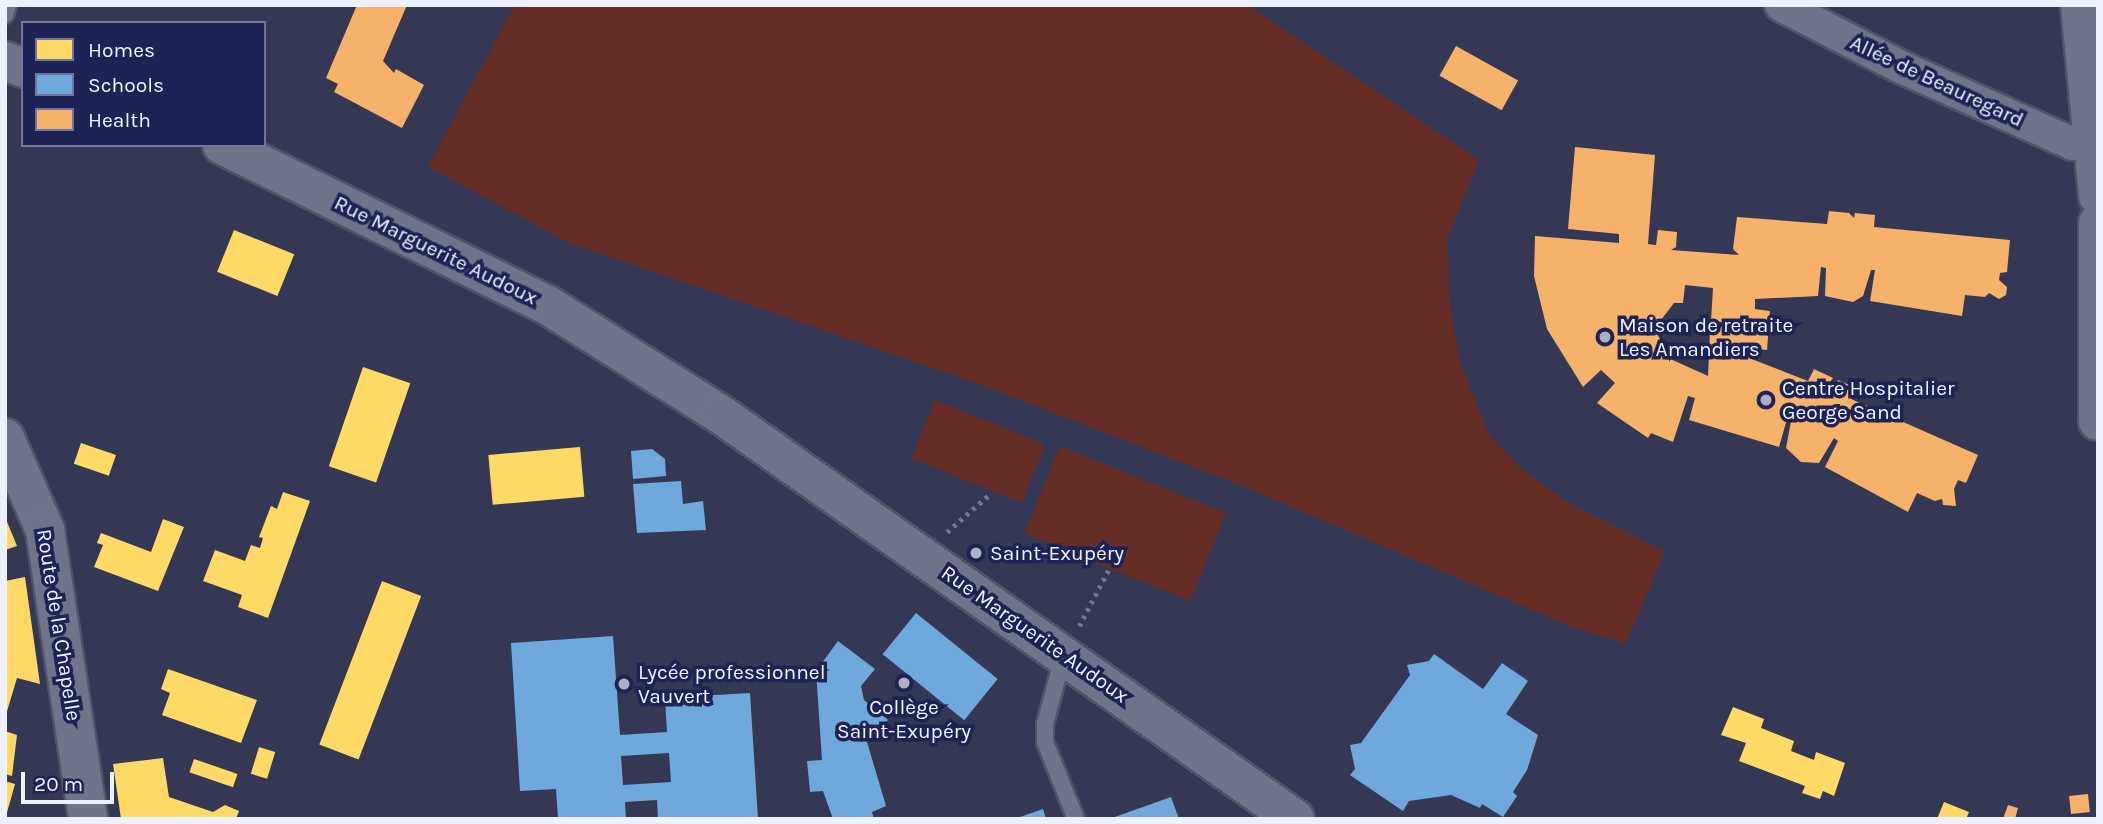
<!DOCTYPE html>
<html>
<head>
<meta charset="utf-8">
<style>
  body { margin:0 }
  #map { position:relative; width:2103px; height:824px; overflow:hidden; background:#343854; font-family:Karla,sans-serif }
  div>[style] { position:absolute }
  .green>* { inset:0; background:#642e26; transform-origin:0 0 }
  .homes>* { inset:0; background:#ffd966; transform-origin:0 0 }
  .schools>* { inset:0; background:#6fa8dc; transform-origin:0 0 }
  .health>* { inset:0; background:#f6b26b; transform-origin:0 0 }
  .path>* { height:4.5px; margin-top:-2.25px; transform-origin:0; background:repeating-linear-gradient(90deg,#74778a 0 3.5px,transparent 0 8.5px) }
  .roads { filter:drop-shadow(2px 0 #515368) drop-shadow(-2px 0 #515368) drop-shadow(0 2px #515368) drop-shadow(0 -2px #515368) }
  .lane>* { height:16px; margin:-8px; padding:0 8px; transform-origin:8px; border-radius:8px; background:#70748a }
  .street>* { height:32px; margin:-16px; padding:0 16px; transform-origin:16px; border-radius:16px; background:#70748a }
  .secondary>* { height:38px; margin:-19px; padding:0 19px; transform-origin:19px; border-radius:19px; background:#70748a }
  .dots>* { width:19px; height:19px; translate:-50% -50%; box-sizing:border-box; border:4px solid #1e2356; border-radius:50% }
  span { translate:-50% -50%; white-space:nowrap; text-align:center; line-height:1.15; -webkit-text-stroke:7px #1e2356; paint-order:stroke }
  .street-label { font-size:21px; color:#edf0fe }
  .poi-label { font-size:21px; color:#edf0fe }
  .left { translate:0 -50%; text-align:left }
  .frame { position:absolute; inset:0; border:7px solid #edf0fe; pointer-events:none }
  .legend { position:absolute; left:21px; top:21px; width:245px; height:126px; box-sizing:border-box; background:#1e2356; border:2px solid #717599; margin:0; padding:9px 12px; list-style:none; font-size:21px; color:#edf0fe }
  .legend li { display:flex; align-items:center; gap:14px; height:35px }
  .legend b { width:35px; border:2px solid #717599 }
  .scale { position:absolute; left:21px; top:772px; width:93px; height:32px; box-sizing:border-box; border:4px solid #edf0fe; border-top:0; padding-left:9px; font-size:21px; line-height:24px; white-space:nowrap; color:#edf0fe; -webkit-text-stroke:5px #1e2356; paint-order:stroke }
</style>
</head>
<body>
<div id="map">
  <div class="green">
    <div style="clip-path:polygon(515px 5px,1248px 5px,1479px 160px,1447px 240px,1450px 304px,1460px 363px,1490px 436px,1520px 468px,1569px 503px,1665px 552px,1626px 644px,1574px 628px,1247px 488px,976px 383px,572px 244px,428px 167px)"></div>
    <div style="left:935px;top:400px;width:119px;height:63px;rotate:22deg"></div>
    <div style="left:1060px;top:446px;width:179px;height:95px;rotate:22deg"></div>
  </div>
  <div class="homes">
    <div style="left:234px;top:230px;width:65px;height:45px;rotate:22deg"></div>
    <div style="left:363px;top:367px;width:50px;height:105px;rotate:19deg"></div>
    <div style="left:81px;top:443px;width:37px;height:22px;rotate:19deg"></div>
    <div style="left:580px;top:447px;width:50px;height:92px;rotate:85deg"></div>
    <div style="clip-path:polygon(283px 492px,310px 501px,268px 618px,238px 607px,242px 595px,203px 581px,215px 550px,245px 561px,251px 545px,260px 548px,263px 538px,259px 537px,271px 506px,277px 509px)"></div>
    <div style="clip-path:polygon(5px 517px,17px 546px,5px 550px)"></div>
    <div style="clip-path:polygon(163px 519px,184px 527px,158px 591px,94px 567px,103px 545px,97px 543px,101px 533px,151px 552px)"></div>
    <div style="clip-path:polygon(25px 577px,40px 684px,17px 678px,5px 718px,5px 581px)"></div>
    <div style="left:382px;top:581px;width:42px;height:175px;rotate:21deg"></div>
    <div style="clip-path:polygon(168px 669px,257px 700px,241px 743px,162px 715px,170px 693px,161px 689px)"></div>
    <div style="clip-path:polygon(1733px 707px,1764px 719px,1761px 728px,1794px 741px,1791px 751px,1814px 760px,1816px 752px,1845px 763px,1834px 796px,1823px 791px,1820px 799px,1802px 793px,1805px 786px,1739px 761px,1746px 743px,1721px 735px)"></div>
    <div style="clip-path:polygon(5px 731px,17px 735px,12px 776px,5px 774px)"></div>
    <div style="left:259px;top:747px;width:17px;height:28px;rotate:17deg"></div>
    <div style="clip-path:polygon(163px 758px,169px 797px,213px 812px,225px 805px,239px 811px,236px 819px,121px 819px,113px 764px)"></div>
    <div style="left:194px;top:759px;width:46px;height:14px;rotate:19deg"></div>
    <div style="clip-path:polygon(5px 781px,15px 784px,6px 816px,5px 816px)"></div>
    <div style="clip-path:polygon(1944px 802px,1969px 812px,1966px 819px,1937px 819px)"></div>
  </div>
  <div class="schools">
    <div style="clip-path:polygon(652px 449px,665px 459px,666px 476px,633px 479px,631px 451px)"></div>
    <div style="clip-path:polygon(681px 481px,683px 504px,703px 501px,706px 530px,637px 533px,633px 484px)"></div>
    <div style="left:916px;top:613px;width:105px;height:53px;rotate:39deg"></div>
    <div style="clip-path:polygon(evenodd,613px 636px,620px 735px,667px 732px,665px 698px,750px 693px,758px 819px,658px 819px,657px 800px,625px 802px,626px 819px,558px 819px,556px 789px,520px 791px,511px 643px,613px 636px,669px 753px,671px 782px,623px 785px,621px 756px,669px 753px)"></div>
    <div style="clip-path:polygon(838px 641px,875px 669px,861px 686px,864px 700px,888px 720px,867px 742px,886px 806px,872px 812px,874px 819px,833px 819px,823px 791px,810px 792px,807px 761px,822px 760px,816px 671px)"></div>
    <div style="clip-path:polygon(1434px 654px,1483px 689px,1502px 663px,1528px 681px,1506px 714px,1538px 735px,1527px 770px,1513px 792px,1517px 796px,1503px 817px,1482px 804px,1480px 808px,1451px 795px,1409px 801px,1403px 811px,1350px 775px,1355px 769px,1350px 745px,1361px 743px,1410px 675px,1407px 665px,1429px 661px)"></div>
    <div style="clip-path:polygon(1171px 797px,1179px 819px,1112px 819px,1112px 818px)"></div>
    <div style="clip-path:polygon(1043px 809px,1046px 819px,1017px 819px,1017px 818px)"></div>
  </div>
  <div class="health">
    <div style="clip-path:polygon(357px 5px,407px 5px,383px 61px,394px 73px,396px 69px,424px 85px,402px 128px,334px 92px,338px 84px,326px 78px)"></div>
    <div style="left:1456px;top:46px;width:71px;height:34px;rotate:29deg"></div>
    <div style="clip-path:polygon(evenodd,1575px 147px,1655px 155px,1648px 244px,1656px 245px,1658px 230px,1677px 232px,1676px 247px,1671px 250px,1739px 255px,1733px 249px,1737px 217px,1827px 224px,1829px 211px,1849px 213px,1854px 218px,1855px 213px,1875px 215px,1874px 227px,2010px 240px,2007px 272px,2000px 273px,1999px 280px,2007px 287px,2006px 295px,1999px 299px,1989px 293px,1985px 297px,1965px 295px,1962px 316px,1870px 301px,1875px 270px,1871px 270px,1863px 296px,1853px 302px,1825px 296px,1826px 268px,1821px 267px,1818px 296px,1755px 299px,1755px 309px,1770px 311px,1767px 350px,1750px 348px,1749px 358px,1808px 381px,1814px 369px,1833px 378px,1830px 382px,1836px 384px,1838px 380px,1856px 388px,1851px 399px,1978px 455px,1966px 483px,1958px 480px,1954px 489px,1956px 506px,1943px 505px,1942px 499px,1935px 501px,1917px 493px,1908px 512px,1825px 467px,1838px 441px,1834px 438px,1819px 463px,1801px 462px,1786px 448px,1791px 421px,1787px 419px,1779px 447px,1689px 420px,1695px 398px,1688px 396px,1673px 442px,1651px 433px,1648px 438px,1597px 403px,1615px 383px,1601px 370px,1583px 387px,1547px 329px,1534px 276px,1535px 236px,1619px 243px,1619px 234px,1568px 229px,1575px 147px,1685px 285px,1713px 288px,1711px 321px,1721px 322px,1720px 332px,1710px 332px,1708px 376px,1655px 352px,1663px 344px,1654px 329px,1674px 303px,1683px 303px,1685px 285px)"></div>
    <div style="left:2088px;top:794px;width:18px;height:19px;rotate:84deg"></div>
    <div style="clip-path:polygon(2008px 805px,2018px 808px,2015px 819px,2003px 819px)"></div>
  </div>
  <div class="path">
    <div style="left:947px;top:532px;width:59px;rotate:-41.6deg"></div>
    <div style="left:1079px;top:626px;width:67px;rotate:-62.3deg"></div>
  </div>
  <div class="roads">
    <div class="lane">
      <div style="left:5px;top:15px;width:10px;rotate:-73deg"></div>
      <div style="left:1063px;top:657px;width:69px;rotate:105deg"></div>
      <div style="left:1045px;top:724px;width:18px;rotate:90deg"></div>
      <div style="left:1045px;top:742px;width:83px;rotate:68.1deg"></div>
    </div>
    <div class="street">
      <div style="left:1781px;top:5px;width:137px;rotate:27.3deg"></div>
      <div style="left:1903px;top:68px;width:186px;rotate:24.1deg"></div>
      <div style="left:2073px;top:144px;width:23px;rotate:-2deg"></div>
    </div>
    <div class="secondary">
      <div style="left:2080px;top:5px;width:192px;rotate:84.6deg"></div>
      <div style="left:5px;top:61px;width:19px;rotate:21deg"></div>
      <div style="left:222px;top:145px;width:364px;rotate:26.2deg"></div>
      <div style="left:549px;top:306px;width:202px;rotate:32.3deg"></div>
      <div style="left:720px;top:414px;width:703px;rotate:35.16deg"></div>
      <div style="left:2098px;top:223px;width:198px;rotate:90deg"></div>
      <div style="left:5px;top:438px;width:100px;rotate:66.5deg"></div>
      <div style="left:45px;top:530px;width:292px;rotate:81.5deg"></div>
    </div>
  </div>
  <div class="dots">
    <div style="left:1605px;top:337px;background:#acb0c2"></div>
    <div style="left:1766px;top:400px;background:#acb0c2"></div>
    <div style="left:976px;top:553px;background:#acb0c2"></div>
    <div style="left:904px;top:683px;background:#acb0c2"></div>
    <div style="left:624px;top:684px;background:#acb0c2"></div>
  </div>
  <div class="street-label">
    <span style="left:1937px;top:81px;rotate:25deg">Allée de Beauregard</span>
    <span style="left:436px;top:250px;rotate:26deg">Rue Marguerite Audoux</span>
    <span style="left:59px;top:625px;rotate:81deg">Route de la Chapelle</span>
    <span style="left:1035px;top:634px;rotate:35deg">Rue Marguerite Audoux</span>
  </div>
  <div class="poi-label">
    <span class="left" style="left:1619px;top:337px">Maison de retraite<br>Les Amandiers</span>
    <span class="left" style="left:1782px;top:400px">Centre Hospitalier<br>George Sand</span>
    <span class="left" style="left:990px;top:553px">Saint-Exupéry</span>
    <span class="left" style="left:638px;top:684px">Lycée professionnel<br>Vauvert</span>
    <span style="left:904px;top:719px">Collège<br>Saint-Exupéry</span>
  </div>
  <div class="frame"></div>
  <ul class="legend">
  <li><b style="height:19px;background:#ffd966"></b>Homes</li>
  <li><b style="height:19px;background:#6fa8dc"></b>Schools</li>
  <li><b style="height:19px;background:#f6b26b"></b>Health</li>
  </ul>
  <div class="scale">20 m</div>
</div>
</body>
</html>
